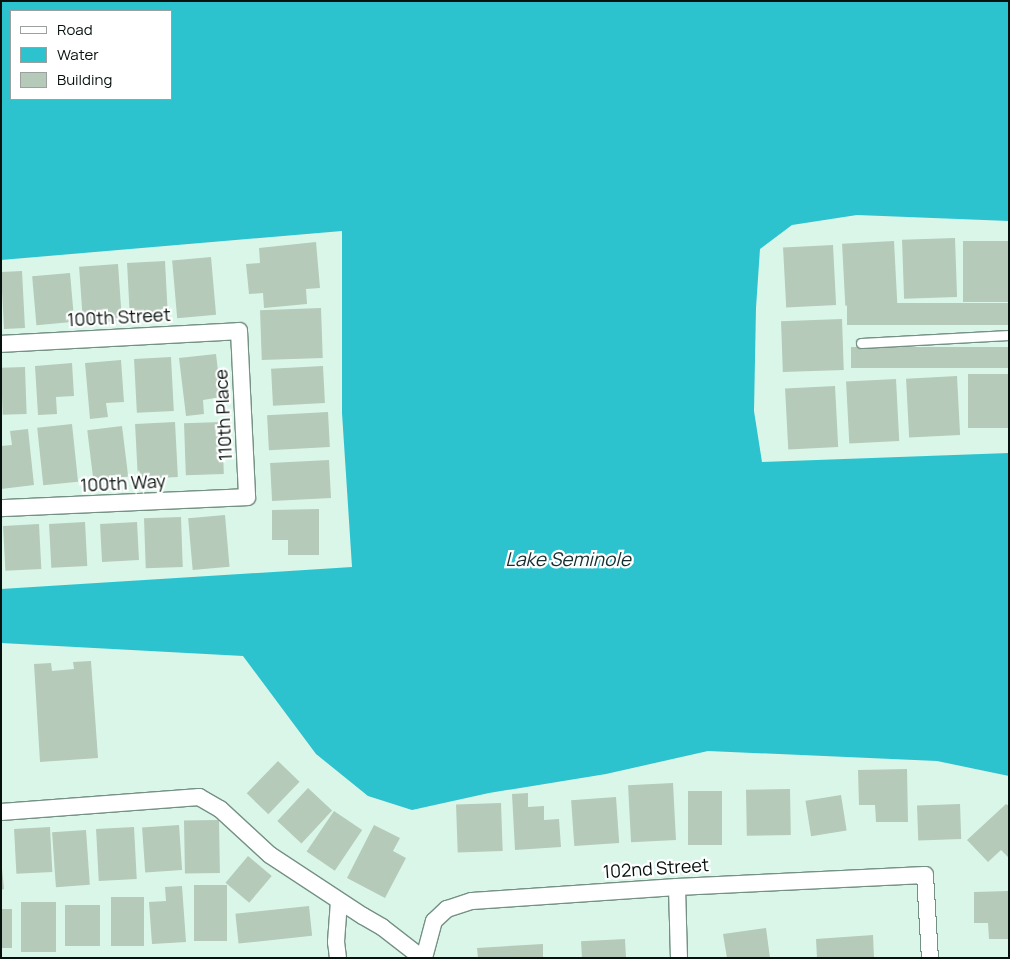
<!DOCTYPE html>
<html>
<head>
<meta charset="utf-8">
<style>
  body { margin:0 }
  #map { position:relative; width:1010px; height:959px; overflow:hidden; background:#daf6e9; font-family:Manrope,sans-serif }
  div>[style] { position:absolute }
  .water>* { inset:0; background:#2cc3ce }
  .building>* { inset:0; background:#b5cab8; transform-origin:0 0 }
  .roads { filter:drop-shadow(1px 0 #759084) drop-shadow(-1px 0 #759084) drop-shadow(0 1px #759084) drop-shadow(0 -1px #759084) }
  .service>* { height:9px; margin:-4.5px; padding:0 4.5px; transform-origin:4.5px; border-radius:4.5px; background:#fff }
  .minor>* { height:16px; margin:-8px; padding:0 8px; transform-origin:8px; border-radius:8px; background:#fff }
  span { translate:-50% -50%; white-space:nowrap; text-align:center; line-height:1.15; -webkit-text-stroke:4.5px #fff; paint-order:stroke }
  .street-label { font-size:18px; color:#07110d }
  .water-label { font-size:19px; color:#172f31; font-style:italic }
  .frame { position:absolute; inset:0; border:2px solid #07110d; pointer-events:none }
  .legend { position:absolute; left:10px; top:10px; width:162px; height:90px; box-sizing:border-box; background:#fff; border:1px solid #9ca09e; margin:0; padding:6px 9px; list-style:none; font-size:15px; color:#07110d }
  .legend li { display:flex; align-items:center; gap:10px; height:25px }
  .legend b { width:25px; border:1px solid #9ca09e }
</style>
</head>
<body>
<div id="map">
  <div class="water">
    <div style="clip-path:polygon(evenodd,1px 1px,1009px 1px,1009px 221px,857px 215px,792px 225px,760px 249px,756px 308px,754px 411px,762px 462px,1009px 453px,1009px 776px,937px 761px,708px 751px,606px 774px,489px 793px,412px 810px,368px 796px,316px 754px,243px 656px,1px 643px,1px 589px,352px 567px,342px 413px,342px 231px,1px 260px,1px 1px,11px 11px,171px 11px,171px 99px,11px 99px,11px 11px)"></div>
  </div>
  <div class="building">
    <div style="left:955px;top:238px;width:59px;height:53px;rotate:88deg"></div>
    <div style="left:894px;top:241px;width:62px;height:52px;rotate:87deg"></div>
    <div style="left:1009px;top:241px;width:61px;height:46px;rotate:90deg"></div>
    <div style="clip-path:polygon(316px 242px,320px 288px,306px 289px,307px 304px,264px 308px,263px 293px,249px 294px,246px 264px,260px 263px,259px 248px)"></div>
    <div style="left:833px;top:245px;width:60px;height:50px;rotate:87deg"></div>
    <div style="left:211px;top:257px;width:58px;height:39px;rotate:85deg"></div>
    <div style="left:165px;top:261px;width:55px;height:38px;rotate:87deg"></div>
    <div style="left:118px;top:264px;width:57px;height:39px;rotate:86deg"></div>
    <div style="left:22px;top:271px;width:57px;height:21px;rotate:87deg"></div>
    <div style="left:70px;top:273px;width:49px;height:38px;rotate:85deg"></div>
    <div style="left:1009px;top:303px;width:22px;height:162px;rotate:90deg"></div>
    <div style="left:321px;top:308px;width:50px;height:61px;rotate:88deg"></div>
    <div style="left:842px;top:319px;width:51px;height:61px;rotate:88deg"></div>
    <div style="left:1009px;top:347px;width:21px;height:158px;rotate:90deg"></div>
    <div style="clip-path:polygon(216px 354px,221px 397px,203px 400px,204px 414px,186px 416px,179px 358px)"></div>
    <div style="left:171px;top:357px;width:54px;height:37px;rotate:87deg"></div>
    <div style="clip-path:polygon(121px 360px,124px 402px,106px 403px,108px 417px,90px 419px,85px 363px)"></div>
    <div style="clip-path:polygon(72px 363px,74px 396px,56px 397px,57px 414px,38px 415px,35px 366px)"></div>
    <div style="left:323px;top:366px;width:37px;height:52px;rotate:87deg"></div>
    <div style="left:25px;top:367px;width:47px;height:24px;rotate:88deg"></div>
    <div style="left:1009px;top:374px;width:54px;height:41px;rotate:90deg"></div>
    <div style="left:957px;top:376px;width:59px;height:51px;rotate:87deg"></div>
    <div style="left:896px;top:379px;width:62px;height:50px;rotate:87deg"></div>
    <div style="left:835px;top:386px;width:61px;height:50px;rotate:87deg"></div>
    <div style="left:328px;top:412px;width:35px;height:61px;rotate:87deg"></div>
    <div style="left:175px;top:422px;width:55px;height:40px;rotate:87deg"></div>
    <div style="left:222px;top:422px;width:52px;height:38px;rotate:88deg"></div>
    <div style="left:72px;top:424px;width:58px;height:35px;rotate:84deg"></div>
    <div style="left:122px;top:426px;width:51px;height:35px;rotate:83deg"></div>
    <div style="clip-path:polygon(28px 429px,34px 485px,1px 489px,1px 446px,12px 445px,10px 431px)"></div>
    <div style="left:329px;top:460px;width:38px;height:59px;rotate:87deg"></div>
    <div style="clip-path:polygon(319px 509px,319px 555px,288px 555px,288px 540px,272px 540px,272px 510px)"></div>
    <div style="left:225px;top:515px;width:52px;height:37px;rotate:85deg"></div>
    <div style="left:181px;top:517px;width:50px;height:37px;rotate:88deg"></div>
    <div style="left:85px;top:522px;width:44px;height:36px;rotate:87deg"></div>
    <div style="left:137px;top:522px;width:38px;height:37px;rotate:87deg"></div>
    <div style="left:39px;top:524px;width:45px;height:36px;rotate:87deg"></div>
    <div style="clip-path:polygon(91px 661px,98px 758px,40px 762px,34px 664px,51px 663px,52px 671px,74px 669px,73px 662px)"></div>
    <div style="left:278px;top:761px;width:30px;height:45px;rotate:44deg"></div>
    <div style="clip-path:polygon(907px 769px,908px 822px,876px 822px,875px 805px,859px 805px,858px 770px)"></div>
    <div style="left:673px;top:783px;width:57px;height:45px;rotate:87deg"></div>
    <div style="left:308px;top:788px;width:33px;height:45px;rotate:43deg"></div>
    <div style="left:790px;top:789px;width:46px;height:44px;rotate:89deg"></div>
    <div style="left:722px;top:791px;width:54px;height:34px;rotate:90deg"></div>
    <div style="clip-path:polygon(528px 793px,528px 807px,544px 806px,544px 820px,559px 819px,561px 847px,515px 850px,512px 794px)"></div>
    <div style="left:841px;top:795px;width:36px;height:36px;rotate:81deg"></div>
    <div style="left:616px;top:797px;width:46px;height:45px;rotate:86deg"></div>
    <div style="left:501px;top:803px;width:48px;height:45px;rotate:88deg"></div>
    <div style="left:960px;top:804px;width:35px;height:43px;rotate:88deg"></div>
    <div style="clip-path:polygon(1006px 804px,1009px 806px,1009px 858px,1001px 850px,988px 862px,967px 840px)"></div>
    <div style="left:334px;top:811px;width:34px;height:49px;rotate:34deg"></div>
    <div style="left:219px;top:820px;width:53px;height:35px;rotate:89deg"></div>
    <div style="left:179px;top:825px;width:45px;height:37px;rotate:86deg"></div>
    <div style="clip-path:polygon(374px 825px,400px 838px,393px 851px,406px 858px,385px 898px,347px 878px)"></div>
    <div style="left:50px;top:827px;width:45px;height:36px;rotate:87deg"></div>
    <div style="left:134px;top:827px;width:52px;height:38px;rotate:87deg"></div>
    <div style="left:86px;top:830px;width:55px;height:34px;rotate:86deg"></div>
    <div style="left:248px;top:856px;width:31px;height:35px;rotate:40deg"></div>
    <div style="clip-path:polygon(1px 859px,4px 889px,1px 890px)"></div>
    <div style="left:194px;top:885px;width:33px;height:56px"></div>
    <div style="clip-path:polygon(182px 886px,186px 942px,152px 944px,149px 902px,166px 901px,165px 887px)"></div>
    <div style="clip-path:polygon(1009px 891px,1009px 939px,989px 939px,988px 923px,974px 923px,974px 892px)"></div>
    <div style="left:111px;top:897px;width:33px;height:49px"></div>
    <div style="left:21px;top:902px;width:35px;height:50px"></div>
    <div style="left:65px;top:905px;width:35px;height:41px"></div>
    <div style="left:309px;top:906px;width:30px;height:74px;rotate:84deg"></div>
    <div style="left:1px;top:909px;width:11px;height:39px"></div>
    <div style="clip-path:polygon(766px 928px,770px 958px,727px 958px,723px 934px)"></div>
    <div style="clip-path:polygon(873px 935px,874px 958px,817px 958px,816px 939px)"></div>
    <div style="left:625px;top:939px;width:18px;height:44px;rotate:87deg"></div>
    <div style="clip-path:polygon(543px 944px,543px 958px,478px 958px,477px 948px)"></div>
  </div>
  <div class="roads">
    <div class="service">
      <div style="left:861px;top:343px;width:148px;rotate:-3.1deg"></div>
    </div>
    <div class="minor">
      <div style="left:1px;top:344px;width:238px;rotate:-3.1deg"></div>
      <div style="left:239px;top:331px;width:166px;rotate:87.2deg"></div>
      <div style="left:247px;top:497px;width:246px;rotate:177.4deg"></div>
      <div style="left:1px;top:812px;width:199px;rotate:-4.3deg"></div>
      <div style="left:199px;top:797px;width:24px;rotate:30deg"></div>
      <div style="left:220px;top:809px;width:68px;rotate:42.6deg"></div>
      <div style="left:270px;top:855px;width:111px;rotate:33.3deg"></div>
      <div style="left:363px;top:916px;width:22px;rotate:30deg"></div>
      <div style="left:382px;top:927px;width:51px;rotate:37.8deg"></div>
      <div style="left:677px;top:887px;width:71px;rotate:88.4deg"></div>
      <div style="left:338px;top:958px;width:16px;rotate:-97deg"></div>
      <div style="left:336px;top:942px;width:41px;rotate:-85.8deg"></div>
      <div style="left:424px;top:958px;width:38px;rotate:-75deg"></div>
      <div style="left:434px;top:921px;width:18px;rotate:-43deg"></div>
      <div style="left:447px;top:909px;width:26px;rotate:-18deg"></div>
      <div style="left:472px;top:901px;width:205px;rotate:-3.9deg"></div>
      <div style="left:677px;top:887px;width:248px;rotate:-2.8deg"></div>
      <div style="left:925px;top:875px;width:83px;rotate:86.6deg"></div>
    </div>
  </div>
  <div class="street-label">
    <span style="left:119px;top:317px;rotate:-3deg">100th Street</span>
    <span style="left:223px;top:415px;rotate:-93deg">110th Place</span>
    <span style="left:123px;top:483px;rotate:-3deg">100th Way</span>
    <span style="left:656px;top:868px;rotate:-4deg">102nd Street</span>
  </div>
  <div class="water-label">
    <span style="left:568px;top:560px">Lake Seminole</span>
  </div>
  <div class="frame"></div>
  <ul class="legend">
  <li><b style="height:6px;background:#fff"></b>Road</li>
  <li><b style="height:14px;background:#2cc3ce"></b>Water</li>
  <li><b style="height:14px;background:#b5cab8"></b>Building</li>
  </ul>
</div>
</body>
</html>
